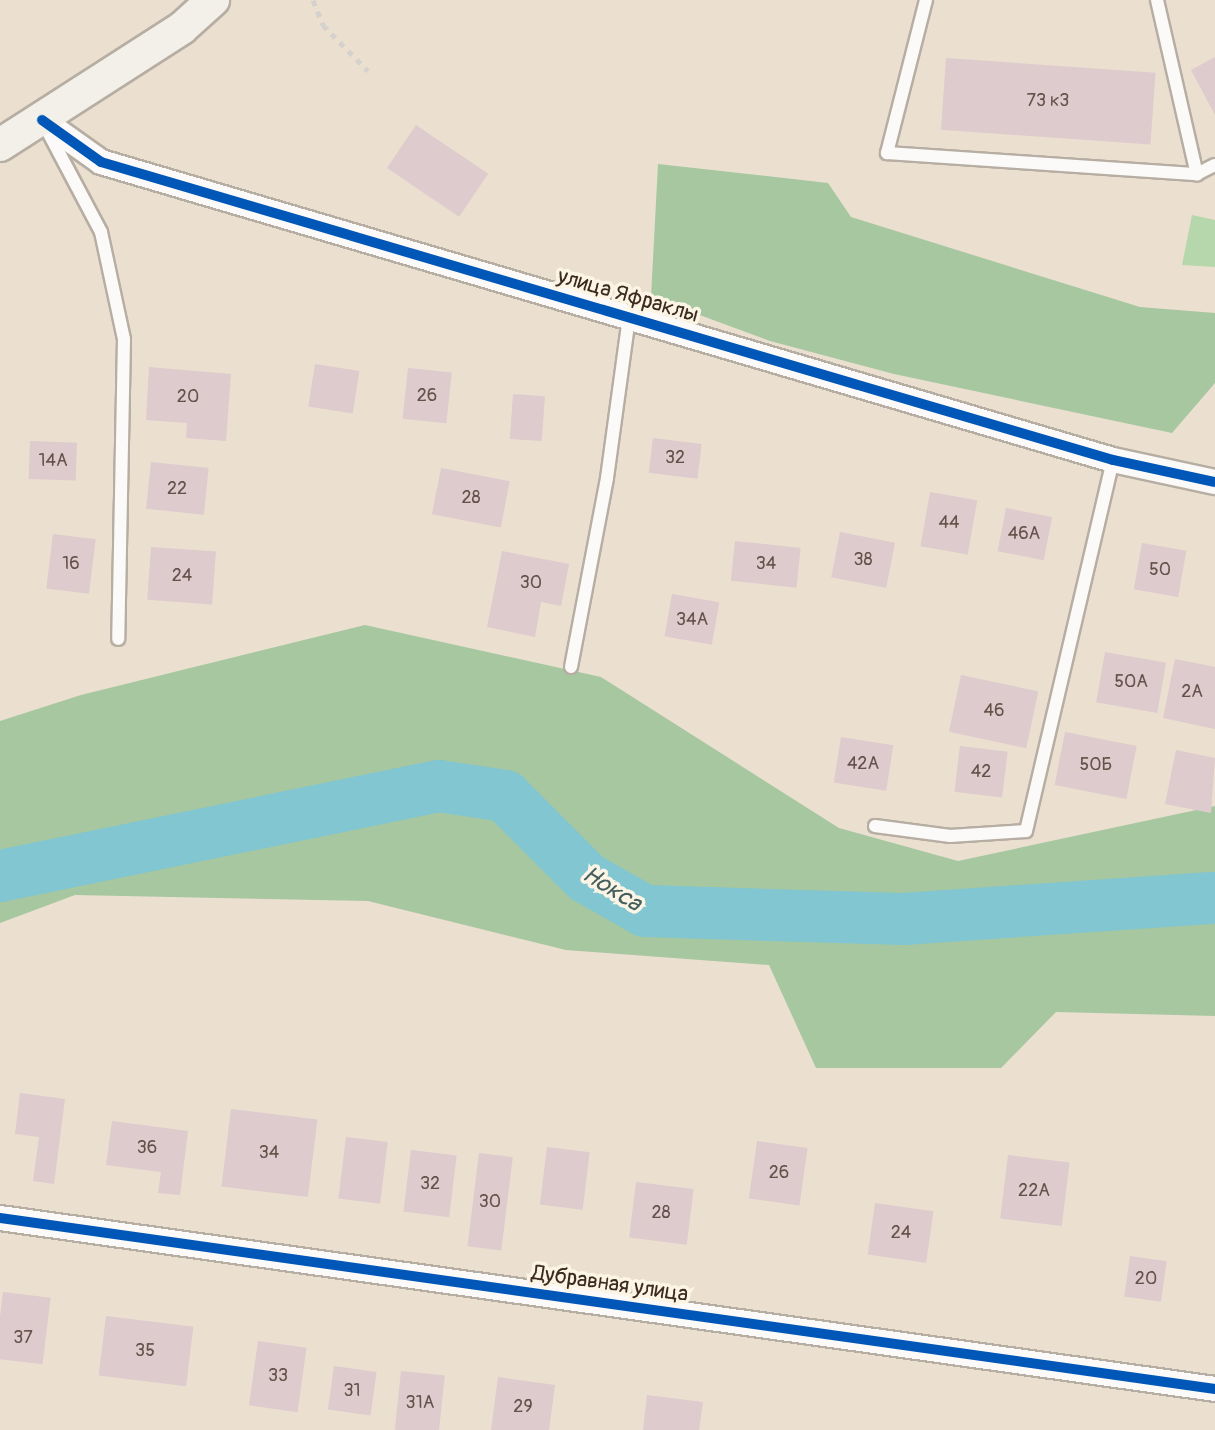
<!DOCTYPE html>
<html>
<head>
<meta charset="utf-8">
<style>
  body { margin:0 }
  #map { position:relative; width:1215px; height:1430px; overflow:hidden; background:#ebdfd0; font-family:Pangolin,sans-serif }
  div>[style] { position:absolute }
  .green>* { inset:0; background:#b5d7ab }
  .forest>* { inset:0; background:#a6c7a0 }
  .river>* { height:52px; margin:-26px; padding:0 26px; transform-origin:26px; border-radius:26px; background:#81c6d1 }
  .building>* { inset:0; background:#ddcbcd; transform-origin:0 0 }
  .path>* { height:5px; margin-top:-2.5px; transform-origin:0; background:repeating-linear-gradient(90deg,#d5d1cd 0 6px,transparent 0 12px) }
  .roads { filter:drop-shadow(2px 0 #b7aea3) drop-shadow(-2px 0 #b7aea3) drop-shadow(0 2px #b7aea3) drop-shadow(0 -2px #b7aea3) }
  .lane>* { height:12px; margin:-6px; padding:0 6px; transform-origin:6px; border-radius:6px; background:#fcfaf8 }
  .street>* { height:24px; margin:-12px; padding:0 12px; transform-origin:12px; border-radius:12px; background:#fcfaf8 }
  .secondary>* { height:32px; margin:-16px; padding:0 16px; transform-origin:16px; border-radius:16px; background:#f3f0e9 }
  .cycleway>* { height:10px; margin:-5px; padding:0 5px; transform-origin:5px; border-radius:5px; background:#0057b8 }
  span { translate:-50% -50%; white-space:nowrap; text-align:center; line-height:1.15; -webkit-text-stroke:7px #fcf5e5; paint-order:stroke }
  .number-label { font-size:18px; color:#64524a }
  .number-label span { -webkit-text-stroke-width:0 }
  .street-label { font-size:22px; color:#3b2a1e }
  .water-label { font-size:24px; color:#445d5d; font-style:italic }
</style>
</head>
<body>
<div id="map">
  <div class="green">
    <div style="clip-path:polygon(1192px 215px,1215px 220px,1215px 267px,1182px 265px)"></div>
  </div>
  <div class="forest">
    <div style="clip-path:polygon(658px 164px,828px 183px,851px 217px,1140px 307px,1215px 313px,1215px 383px,1172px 433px,894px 374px,770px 341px,651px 297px)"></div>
    <div style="clip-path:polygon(365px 625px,601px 677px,839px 828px,958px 861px,1215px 806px,1215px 1016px,1056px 1012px,1001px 1068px,816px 1068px,769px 965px,566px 950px,368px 901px,75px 895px,0 923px,0 721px,81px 695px)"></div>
  </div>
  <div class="river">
    <div style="left:0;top:876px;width:448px;rotate:-11.6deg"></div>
    <div style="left:439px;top:786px;width:67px;rotate:8.6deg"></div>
    <div style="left:505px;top:796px;width:116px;rotate:45deg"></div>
    <div style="left:587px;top:878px;width:67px;rotate:29.6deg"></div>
    <div style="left:645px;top:911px;width:258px;rotate:1.8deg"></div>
    <div style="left:903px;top:919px;width:313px;rotate:-3.9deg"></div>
  </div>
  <div class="building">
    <div style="clip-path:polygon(1215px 57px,1215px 115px,1191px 70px)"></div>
    <div style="left:946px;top:58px;width:210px;height:72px;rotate:4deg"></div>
    <div style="left:416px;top:125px;width:87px;height:52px;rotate:34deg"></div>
    <div style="left:315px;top:364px;width:45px;height:43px;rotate:9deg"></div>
    <div style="clip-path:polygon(149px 367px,231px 374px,226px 441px,186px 438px,187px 423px,146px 420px)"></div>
    <div style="left:408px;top:368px;width:44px;height:51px;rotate:6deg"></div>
    <div style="left:513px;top:394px;width:32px;height:45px;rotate:4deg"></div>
    <div style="left:653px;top:438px;width:49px;height:35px;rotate:7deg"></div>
    <div style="left:30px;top:441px;width:47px;height:38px;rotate:2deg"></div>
    <div style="left:151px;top:462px;width:58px;height:47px;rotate:6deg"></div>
    <div style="left:441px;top:468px;width:70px;height:47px;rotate:11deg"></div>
    <div style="left:930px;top:492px;width:48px;height:55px;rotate:10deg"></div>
    <div style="left:1006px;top:508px;width:47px;height:44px;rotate:11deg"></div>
    <div style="left:840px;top:532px;width:56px;height:46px;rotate:11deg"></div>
    <div style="left:53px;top:534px;width:43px;height:55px;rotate:7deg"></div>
    <div style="left:735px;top:541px;width:66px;height:40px;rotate:6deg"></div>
    <div style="left:1142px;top:543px;width:45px;height:47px;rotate:10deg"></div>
    <div style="left:151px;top:547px;width:65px;height:53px;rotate:4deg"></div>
    <div style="clip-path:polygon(502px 551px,569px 564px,561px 606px,541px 602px,535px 637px,487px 627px)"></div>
    <div style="left:672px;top:594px;width:48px;height:43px;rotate:10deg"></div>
    <div style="left:1105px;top:652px;width:62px;height:51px;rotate:10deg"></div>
    <div style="clip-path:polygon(1175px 659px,1215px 667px,1215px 729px,1163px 718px)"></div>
    <div style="left:961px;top:675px;width:79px;height:58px;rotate:12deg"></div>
    <div style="left:1065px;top:732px;width:73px;height:54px;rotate:11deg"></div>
    <div style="left:841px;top:737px;width:53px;height:46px;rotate:9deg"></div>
    <div style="left:960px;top:746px;width:48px;height:46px;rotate:7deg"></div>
    <div style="clip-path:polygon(1176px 750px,1215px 758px,1211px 813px,1165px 804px)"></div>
    <div style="clip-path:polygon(20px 1093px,65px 1099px,54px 1184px,33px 1181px,39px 1137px,15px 1134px)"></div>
    <div style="left:231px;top:1109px;width:87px;height:78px;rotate:7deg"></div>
    <div style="clip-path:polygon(112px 1121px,188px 1131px,180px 1195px,158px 1193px,161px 1172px,106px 1165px)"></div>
    <div style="left:346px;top:1137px;width:42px;height:62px;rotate:7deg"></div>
    <div style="left:757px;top:1141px;width:51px;height:58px;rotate:8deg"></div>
    <div style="left:547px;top:1147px;width:43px;height:58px;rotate:7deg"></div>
    <div style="left:411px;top:1150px;width:46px;height:62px;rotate:7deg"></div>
    <div style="left:479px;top:1153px;width:34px;height:94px;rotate:7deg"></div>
    <div style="left:1008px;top:1155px;width:62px;height:64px;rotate:7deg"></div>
    <div style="left:636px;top:1182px;width:58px;height:56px;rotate:7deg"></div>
    <div style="left:875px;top:1203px;width:59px;height:52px;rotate:8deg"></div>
    <div style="left:1130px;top:1256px;width:37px;height:41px;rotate:8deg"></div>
    <div style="left:3px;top:1292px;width:48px;height:67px;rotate:7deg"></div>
    <div style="left:106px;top:1316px;width:88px;height:60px;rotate:7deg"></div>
    <div style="left:258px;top:1341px;width:49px;height:65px;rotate:8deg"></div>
    <div style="left:334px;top:1366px;width:43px;height:44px;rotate:8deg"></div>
    <div style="left:401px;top:1371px;width:44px;height:59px;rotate:6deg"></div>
    <div style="clip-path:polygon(498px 1377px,555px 1385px,549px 1430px,491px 1430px)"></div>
    <div style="clip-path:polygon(647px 1395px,703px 1402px,699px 1430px,643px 1430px)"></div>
  </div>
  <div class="path">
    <div style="left:313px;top:0;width:27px;rotate:68deg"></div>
    <div style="left:323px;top:25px;width:64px;rotate:45.6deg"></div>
  </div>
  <div class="roads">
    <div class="lane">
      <div style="left:926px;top:0;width:158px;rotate:104.3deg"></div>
      <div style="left:887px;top:153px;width:311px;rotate:3.9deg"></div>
      <div style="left:1197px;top:174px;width:20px;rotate:-27deg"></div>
      <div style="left:1157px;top:0;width:179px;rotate:77.1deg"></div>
      <div style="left:47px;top:130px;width:115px;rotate:62.1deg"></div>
      <div style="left:101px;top:232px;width:109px;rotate:77.9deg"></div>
      <div style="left:124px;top:339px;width:300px;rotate:91.1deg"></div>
      <div style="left:571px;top:667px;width:192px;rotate:-79.2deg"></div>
      <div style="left:607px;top:478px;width:162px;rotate:-82.2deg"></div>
      <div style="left:875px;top:826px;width:76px;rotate:7.6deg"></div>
      <div style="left:950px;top:836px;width:76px;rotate:-3.8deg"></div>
      <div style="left:1026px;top:831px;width:381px;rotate:-76.8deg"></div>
    </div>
    <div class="street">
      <div style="left:42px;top:120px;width:72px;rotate:35.4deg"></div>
      <div style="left:101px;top:162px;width:1055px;rotate:16.41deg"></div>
      <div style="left:1113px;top:460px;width:104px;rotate:12.2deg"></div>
      <div style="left:0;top:1218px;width:1227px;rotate:8.01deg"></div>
    </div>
    <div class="secondary">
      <div style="left:0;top:145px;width:216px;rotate:-32.7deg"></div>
      <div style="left:182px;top:28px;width:42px;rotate:-42.1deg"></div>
    </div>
  </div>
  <div class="cycleway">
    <div style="left:42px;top:120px;width:72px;rotate:35.4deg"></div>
    <div style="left:101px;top:162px;width:1055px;rotate:16.41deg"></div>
    <div style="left:1113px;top:460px;width:104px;rotate:12.2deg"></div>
    <div style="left:0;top:1218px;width:1227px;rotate:8.01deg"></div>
  </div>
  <div class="number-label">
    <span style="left:1048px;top:101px">73 к3</span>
    <span style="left:427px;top:396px">26</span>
    <span style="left:188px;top:397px">20</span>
    <span style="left:675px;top:458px">32</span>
    <span style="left:53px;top:461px">14А</span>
    <span style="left:177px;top:489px">22</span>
    <span style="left:471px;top:498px">28</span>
    <span style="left:949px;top:523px">44</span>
    <span style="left:1024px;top:534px">46А</span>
    <span style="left:863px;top:560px">38</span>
    <span style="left:71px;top:564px">16</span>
    <span style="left:766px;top:564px">34</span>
    <span style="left:1160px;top:570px">50</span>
    <span style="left:182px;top:576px">24</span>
    <span style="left:531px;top:583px">30</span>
    <span style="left:692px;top:620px">34А</span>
    <span style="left:1131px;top:682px">50А</span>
    <span style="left:1192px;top:692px">2А</span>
    <span style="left:994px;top:711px">46</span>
    <span style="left:863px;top:764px">42А</span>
    <span style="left:1096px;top:765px">50Б</span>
    <span style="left:981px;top:772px">42</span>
    <span style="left:147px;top:1148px">36</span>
    <span style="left:269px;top:1153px">34</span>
    <span style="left:779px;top:1173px">26</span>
    <span style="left:430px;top:1184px">32</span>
    <span style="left:1034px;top:1191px">22А</span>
    <span style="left:490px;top:1202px">30</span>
    <span style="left:661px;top:1213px">28</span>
    <span style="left:901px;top:1233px">24</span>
    <span style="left:1146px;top:1279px">20</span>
    <span style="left:23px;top:1338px">37</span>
    <span style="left:145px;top:1351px">35</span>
    <span style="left:278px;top:1376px">33</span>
    <span style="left:352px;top:1391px">31</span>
    <span style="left:420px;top:1403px">31А</span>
    <span style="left:523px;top:1407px">29</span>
  </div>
  <div class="street-label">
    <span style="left:628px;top:296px;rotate:16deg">улица Яфраклы</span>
    <span style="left:610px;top:1284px;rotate:8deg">Дубравная улица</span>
  </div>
  <div class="water-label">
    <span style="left:612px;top:889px;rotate:32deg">Нокса</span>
  </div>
</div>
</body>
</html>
